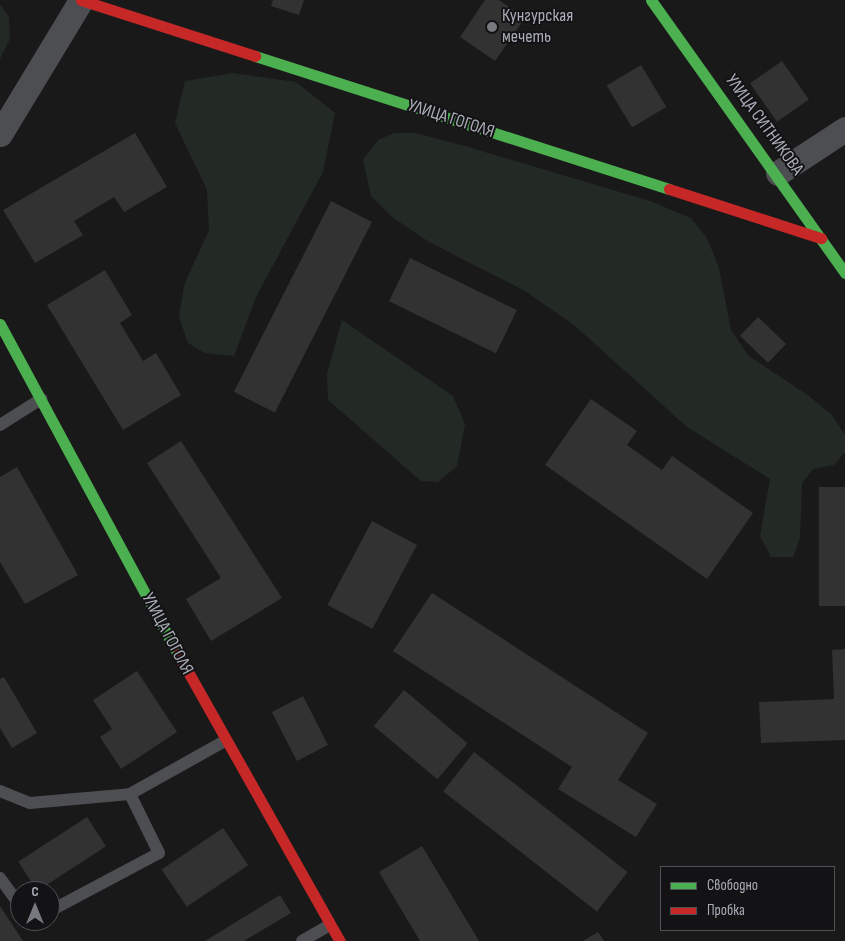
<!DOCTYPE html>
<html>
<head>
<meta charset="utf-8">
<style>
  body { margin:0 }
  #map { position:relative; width:845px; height:941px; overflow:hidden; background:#191919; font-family:"Sofia Sans Condensed",sans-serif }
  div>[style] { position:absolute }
  .green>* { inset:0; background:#232924 }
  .building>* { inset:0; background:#323233; transform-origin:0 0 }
  .lane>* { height:12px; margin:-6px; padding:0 6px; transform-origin:6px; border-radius:6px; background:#4d4e51 }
  .street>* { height:25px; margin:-12.5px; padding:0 12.5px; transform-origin:12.5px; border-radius:12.5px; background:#4d4e51 }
  .fast>* { height:11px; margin:-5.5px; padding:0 5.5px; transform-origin:5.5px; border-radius:5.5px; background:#4caf50 }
  .jam>* { height:11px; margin:-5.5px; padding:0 5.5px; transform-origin:5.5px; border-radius:5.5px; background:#c62828 }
  .dots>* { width:14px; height:14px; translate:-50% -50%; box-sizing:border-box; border:2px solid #131315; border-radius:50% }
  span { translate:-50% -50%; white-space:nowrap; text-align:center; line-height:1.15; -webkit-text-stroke:4px #131315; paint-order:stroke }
  .poi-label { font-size:18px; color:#abadb8 }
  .left { translate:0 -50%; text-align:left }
  .street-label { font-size:18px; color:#abadb8 }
  .legend { position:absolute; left:660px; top:866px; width:175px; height:65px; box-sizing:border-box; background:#131315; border:1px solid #505156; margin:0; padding:6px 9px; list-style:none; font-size:15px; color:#abadb8 }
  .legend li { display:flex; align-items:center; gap:10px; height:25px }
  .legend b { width:25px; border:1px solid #505156 }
  .north { position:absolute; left:10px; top:881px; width:50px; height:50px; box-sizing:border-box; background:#131315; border:1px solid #505156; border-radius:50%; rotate:0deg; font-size:14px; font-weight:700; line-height:20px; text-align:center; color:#abadb8 }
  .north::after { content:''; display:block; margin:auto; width:18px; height:22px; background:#787980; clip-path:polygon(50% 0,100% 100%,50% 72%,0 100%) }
</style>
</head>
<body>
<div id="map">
  <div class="green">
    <div style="clip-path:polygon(0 4px,9px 17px,10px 39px,0 59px)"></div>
    <div style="clip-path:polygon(233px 73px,296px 82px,335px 113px,323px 172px,256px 297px,234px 356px,205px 353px,188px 343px,179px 317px,184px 285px,209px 230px,207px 190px,175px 123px,185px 81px)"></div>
    <div style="clip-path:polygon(394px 133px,415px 133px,465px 146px,650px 201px,691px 218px,707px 238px,719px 268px,731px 330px,749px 356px,809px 396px,831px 414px,845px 435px,845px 452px,834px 465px,813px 469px,802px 483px,800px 539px,793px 557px,771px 557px,760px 536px,770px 479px,687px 427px,574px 325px,525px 291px,429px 242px,392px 217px,371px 196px,363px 160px,378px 140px)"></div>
    <div style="clip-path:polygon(342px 320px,453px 396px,465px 424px,457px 466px,438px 482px,421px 481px,328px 400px,327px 373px)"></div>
  </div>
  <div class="building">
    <div style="clip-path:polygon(273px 0,304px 0,299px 15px,271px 6px)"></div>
    <div style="clip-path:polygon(485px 0,499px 0,525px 18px,495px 61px,460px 37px)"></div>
    <div style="left:782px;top:61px;width:47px;height:39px;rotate:55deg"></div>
    <div style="left:641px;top:65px;width:49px;height:40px;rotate:59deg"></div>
    <div style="clip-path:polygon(135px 133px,167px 187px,124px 212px,114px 197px,74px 221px,83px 235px,35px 263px,3px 210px)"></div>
    <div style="left:331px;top:201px;width:46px;height:214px;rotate:27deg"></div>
    <div style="left:410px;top:258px;width:119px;height:48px;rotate:26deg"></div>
    <div style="clip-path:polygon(105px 270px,132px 315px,120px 323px,143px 361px,156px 353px,181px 395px,123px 430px,47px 305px)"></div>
    <div style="left:758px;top:317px;width:39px;height:26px;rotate:44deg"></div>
    <div style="clip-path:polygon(591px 399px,637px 431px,627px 445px,662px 470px,672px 456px,753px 513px,707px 579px,545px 465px)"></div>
    <div style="clip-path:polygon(181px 441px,282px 598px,211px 641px,186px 599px,221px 578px,147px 463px)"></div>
    <div style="clip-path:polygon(17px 467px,78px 575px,25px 604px,0 562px,0 477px)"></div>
    <div style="left:819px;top:487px;width:26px;height:119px"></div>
    <div style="left:372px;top:521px;width:51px;height:95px;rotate:28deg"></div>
    <div style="clip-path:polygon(432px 593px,648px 733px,618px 780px,657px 804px,636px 837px,558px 789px,572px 767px,393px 651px)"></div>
    <div style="clip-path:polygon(845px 649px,845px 740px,761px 743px,759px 702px,834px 699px,832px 650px)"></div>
    <div style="clip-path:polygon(137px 671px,177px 732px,121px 769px,100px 737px,112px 729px,93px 700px)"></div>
    <div style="clip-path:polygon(4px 677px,37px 733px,12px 748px,0 728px,0 679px)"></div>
    <div style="left:404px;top:690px;width:83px;height:47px;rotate:40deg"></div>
    <div style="left:303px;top:696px;width:55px;height:35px;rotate:63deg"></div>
    <div style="left:474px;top:752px;width:195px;height:50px;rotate:38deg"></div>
    <div style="left:87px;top:817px;width:35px;height:82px;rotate:57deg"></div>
    <div style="left:223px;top:828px;width:45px;height:74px;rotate:56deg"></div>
    <div style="clip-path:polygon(422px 846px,479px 941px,420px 941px,379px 872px)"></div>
    <div style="clip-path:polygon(280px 895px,291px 913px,244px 941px,205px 941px)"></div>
    <div style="clip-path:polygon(0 906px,23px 941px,0 941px)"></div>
    <div style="clip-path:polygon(598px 932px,604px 941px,583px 941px)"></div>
  </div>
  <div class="lane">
    <div style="left:0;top:425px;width:49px;rotate:-32.4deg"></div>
    <div style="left:0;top:791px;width:32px;rotate:22deg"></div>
    <div style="left:30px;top:803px;width:100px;rotate:-5.1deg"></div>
    <div style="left:130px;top:794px;width:109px;rotate:-29.2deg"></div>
    <div style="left:0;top:878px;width:34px;rotate:54deg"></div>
    <div style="left:50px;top:911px;width:123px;rotate:-28deg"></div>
    <div style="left:159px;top:853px;width:66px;rotate:-116.2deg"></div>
    <div style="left:302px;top:941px;width:32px;rotate:-30deg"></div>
  </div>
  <div class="street">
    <div style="left:0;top:134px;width:157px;rotate:-58.8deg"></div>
    <div style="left:778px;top:173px;width:80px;rotate:-33.3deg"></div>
  </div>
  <div class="fast">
    <div style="left:651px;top:0;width:335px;rotate:54.6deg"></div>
    <div style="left:255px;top:56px;width:435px;rotate:17.8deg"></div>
    <div style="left:0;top:324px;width:375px;rotate:61.7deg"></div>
  </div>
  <div class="jam">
    <div style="left:81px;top:0;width:183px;rotate:17.8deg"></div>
    <div style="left:669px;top:189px;width:160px;rotate:17.9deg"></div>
    <div style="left:178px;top:654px;width:330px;rotate:60.6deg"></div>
  </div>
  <div class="dots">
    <div style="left:492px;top:27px;background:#787980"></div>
  </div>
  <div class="poi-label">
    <span class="left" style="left:502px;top:27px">Кунгурская<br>мечеть</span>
  </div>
  <div class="street-label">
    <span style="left:451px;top:119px;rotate:18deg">УЛИЦА ГОГОЛЯ</span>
    <span style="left:764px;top:125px;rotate:54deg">УЛИЦА СИТНИКОВА</span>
    <span style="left:167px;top:634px;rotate:62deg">УЛИЦА ГОГОЛЯ</span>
  </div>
  <ul class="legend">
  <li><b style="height:6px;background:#4caf50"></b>Свободно</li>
  <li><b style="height:6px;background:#c62828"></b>Пробка</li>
  </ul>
  <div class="north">С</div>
</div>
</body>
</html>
